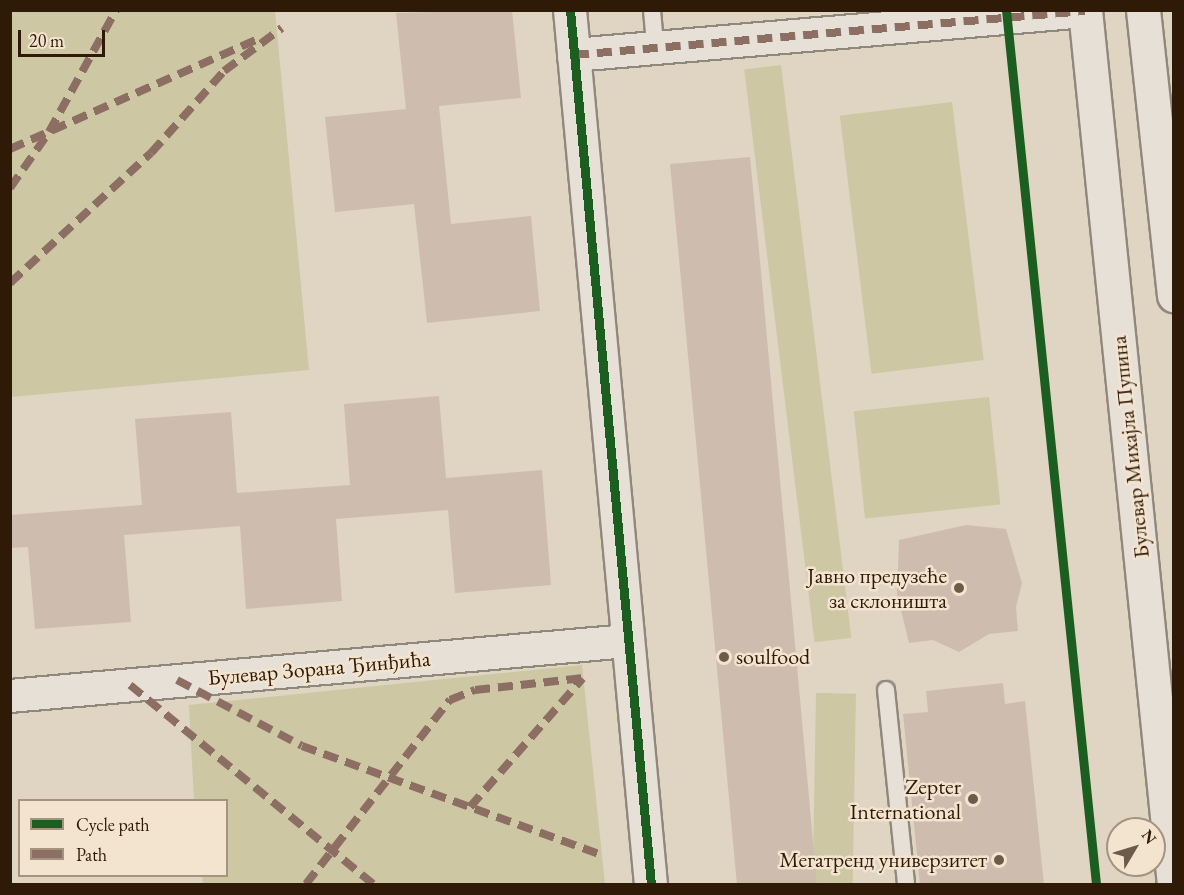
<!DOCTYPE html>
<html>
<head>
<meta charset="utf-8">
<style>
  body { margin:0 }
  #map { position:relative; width:1184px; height:895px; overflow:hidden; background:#e0d4c3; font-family:"EB Garamond",serif }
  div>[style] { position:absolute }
  .green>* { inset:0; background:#cdc7a4; transform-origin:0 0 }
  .building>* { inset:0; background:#cebdae }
  .roads { filter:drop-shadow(2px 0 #91887c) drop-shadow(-2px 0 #91887c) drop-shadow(0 2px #91887c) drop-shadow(0 -2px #91887c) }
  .lane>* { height:16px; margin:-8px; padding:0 8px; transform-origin:8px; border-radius:8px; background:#e7e0d7 }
  .street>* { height:32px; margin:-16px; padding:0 16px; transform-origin:16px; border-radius:16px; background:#e7e0d7 }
  .secondary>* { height:33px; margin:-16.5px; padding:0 16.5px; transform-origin:16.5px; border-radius:16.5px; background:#e7e0d7 }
  .quiet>* { height:8px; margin-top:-4px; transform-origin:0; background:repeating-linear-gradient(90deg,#8d6e63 0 15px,transparent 0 23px) }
  .cycleway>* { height:9px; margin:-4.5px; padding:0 4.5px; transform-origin:4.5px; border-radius:4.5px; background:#1b5e20 }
  .dots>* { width:16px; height:16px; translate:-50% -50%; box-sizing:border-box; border:3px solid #f3e4d0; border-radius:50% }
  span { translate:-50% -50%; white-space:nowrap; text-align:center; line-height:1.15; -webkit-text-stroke:5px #f3e4d0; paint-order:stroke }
  .street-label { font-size:22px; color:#2f1a07 }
  .poi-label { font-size:22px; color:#2f1a07 }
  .right { translate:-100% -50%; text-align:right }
  .left { translate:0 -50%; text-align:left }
  .frame { position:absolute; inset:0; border:12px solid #2f1a07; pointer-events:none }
  .legend { position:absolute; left:18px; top:799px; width:210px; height:78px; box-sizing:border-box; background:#f3e4d0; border:2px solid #a59380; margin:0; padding:8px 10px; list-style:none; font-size:18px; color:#2f1a07 }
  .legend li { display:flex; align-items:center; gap:12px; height:30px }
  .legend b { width:30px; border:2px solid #a59380 }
  .north { position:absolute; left:1106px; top:817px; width:60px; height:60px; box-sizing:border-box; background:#f3e4d0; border:2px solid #a59380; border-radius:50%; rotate:52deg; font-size:16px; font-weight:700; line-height:24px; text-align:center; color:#2f1a07 }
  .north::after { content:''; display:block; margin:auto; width:21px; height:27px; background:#6d5b49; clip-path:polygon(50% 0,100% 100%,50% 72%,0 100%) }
  .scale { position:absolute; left:18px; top:30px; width:87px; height:27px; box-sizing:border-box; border:3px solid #2f1a07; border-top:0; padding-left:8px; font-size:18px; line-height:21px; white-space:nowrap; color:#2f1a07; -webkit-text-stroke:4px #f3e4d0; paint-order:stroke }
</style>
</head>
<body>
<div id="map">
  <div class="green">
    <div style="clip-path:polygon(11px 10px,275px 11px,309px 370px,11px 397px)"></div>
    <div style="left:781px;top:65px;width:577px;height:37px;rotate:83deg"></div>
    <div style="left:952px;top:102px;width:260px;height:113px;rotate:83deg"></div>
    <div style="left:989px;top:397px;width:108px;height:136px;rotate:84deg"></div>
    <div style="clip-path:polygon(582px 665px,605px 884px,203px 884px,202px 876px,226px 876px,226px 800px,194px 800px,189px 705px)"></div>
    <div style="left:816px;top:693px;width:40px;height:193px;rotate:1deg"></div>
  </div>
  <div class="building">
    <div style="clip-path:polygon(512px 10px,521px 98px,439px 106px,451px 224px,531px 216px,540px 311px,427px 323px,414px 204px,335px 212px,325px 117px,406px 109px,396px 13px)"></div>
    <div style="clip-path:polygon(750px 157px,760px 261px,817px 885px,737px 885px,680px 269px,670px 164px)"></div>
    <div style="clip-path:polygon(439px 396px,446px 478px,542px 470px,551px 585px,455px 593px,448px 510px,336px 519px,342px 601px,246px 609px,240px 526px,124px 535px,131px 622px,35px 629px,28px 547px,10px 548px,10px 515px,142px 505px,135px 419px,231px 412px,237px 493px,350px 485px,344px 404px)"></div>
    <div style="clip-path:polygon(966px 525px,1006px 529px,1022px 583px,1016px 607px,1018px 631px,989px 634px,959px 652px,933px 640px,909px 643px,897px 594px,899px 540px)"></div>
    <div style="clip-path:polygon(1003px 683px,1005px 704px,1025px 701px,1044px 885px,920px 885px,903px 714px,928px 712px,926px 691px)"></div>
  </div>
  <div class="roads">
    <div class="lane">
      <div style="left:652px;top:10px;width:38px;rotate:85deg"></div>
      <div style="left:886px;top:690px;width:195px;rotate:84.1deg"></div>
    </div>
    <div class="street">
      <div style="left:570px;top:10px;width:878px;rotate:84.71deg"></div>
      <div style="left:574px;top:55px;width:513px;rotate:-4.92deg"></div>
      <div style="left:10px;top:696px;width:620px;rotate:-5.09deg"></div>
    </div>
    <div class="secondary">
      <div style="left:1085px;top:10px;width:879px;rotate:84.19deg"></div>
      <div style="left:1143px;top:10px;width:287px;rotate:83.8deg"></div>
    </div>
  </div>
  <div class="quiet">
    <div style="left:574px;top:55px;width:513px;rotate:-4.92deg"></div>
    <div style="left:10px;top:149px;width:274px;rotate:-23.9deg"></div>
    <div style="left:10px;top:188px;width:68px;rotate:-55.1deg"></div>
    <div style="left:49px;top:132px;width:139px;rotate:-61.2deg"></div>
    <div style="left:10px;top:283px;width:192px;rotate:-42.7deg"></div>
    <div style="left:151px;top:153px;width:110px;rotate:-48.3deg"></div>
    <div style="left:224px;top:71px;width:72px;rotate:-36.6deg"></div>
    <div style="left:177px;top:680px;width:141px;rotate:27.8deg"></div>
    <div style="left:302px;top:746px;width:319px;rotate:20deg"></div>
    <div style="left:130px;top:685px;width:314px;rotate:39.3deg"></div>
    <div style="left:470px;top:807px;width:171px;rotate:-48.8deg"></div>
    <div style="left:306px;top:884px;width:234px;rotate:-52deg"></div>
    <div style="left:450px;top:700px;width:27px;rotate:-22deg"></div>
    <div style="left:475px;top:690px;width:109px;rotate:-6.3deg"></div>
  </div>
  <div class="cycleway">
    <div style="left:570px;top:10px;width:878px;rotate:84.71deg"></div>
    <div style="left:1006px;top:10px;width:879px;rotate:84.12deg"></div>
  </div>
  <div class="dots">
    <div style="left:959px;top:588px;background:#6d5b49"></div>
    <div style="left:724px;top:657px;background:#6d5b49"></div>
    <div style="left:973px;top:799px;background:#6d5b49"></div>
    <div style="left:999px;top:860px;background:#6d5b49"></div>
  </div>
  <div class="street-label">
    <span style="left:1130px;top:447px;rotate:-96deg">Булевар Михајла Пупина</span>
    <span style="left:319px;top:668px;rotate:-5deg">Булевар Зорана Ђинђића</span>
  </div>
  <div class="poi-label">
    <span class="right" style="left:947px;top:588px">Јавно предузеће<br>за склоништа</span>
    <span class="left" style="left:736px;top:657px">soulfood</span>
    <span class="right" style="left:961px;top:799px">Zepter<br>International</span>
    <span class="right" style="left:987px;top:860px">Мегатренд универзитет</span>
  </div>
  <div class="frame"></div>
  <ul class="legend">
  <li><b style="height:8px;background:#1b5e20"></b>Cycle path</li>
  <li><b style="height:8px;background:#8d6e63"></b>Path</li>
  </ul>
  <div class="north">N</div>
  <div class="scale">20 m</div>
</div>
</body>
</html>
